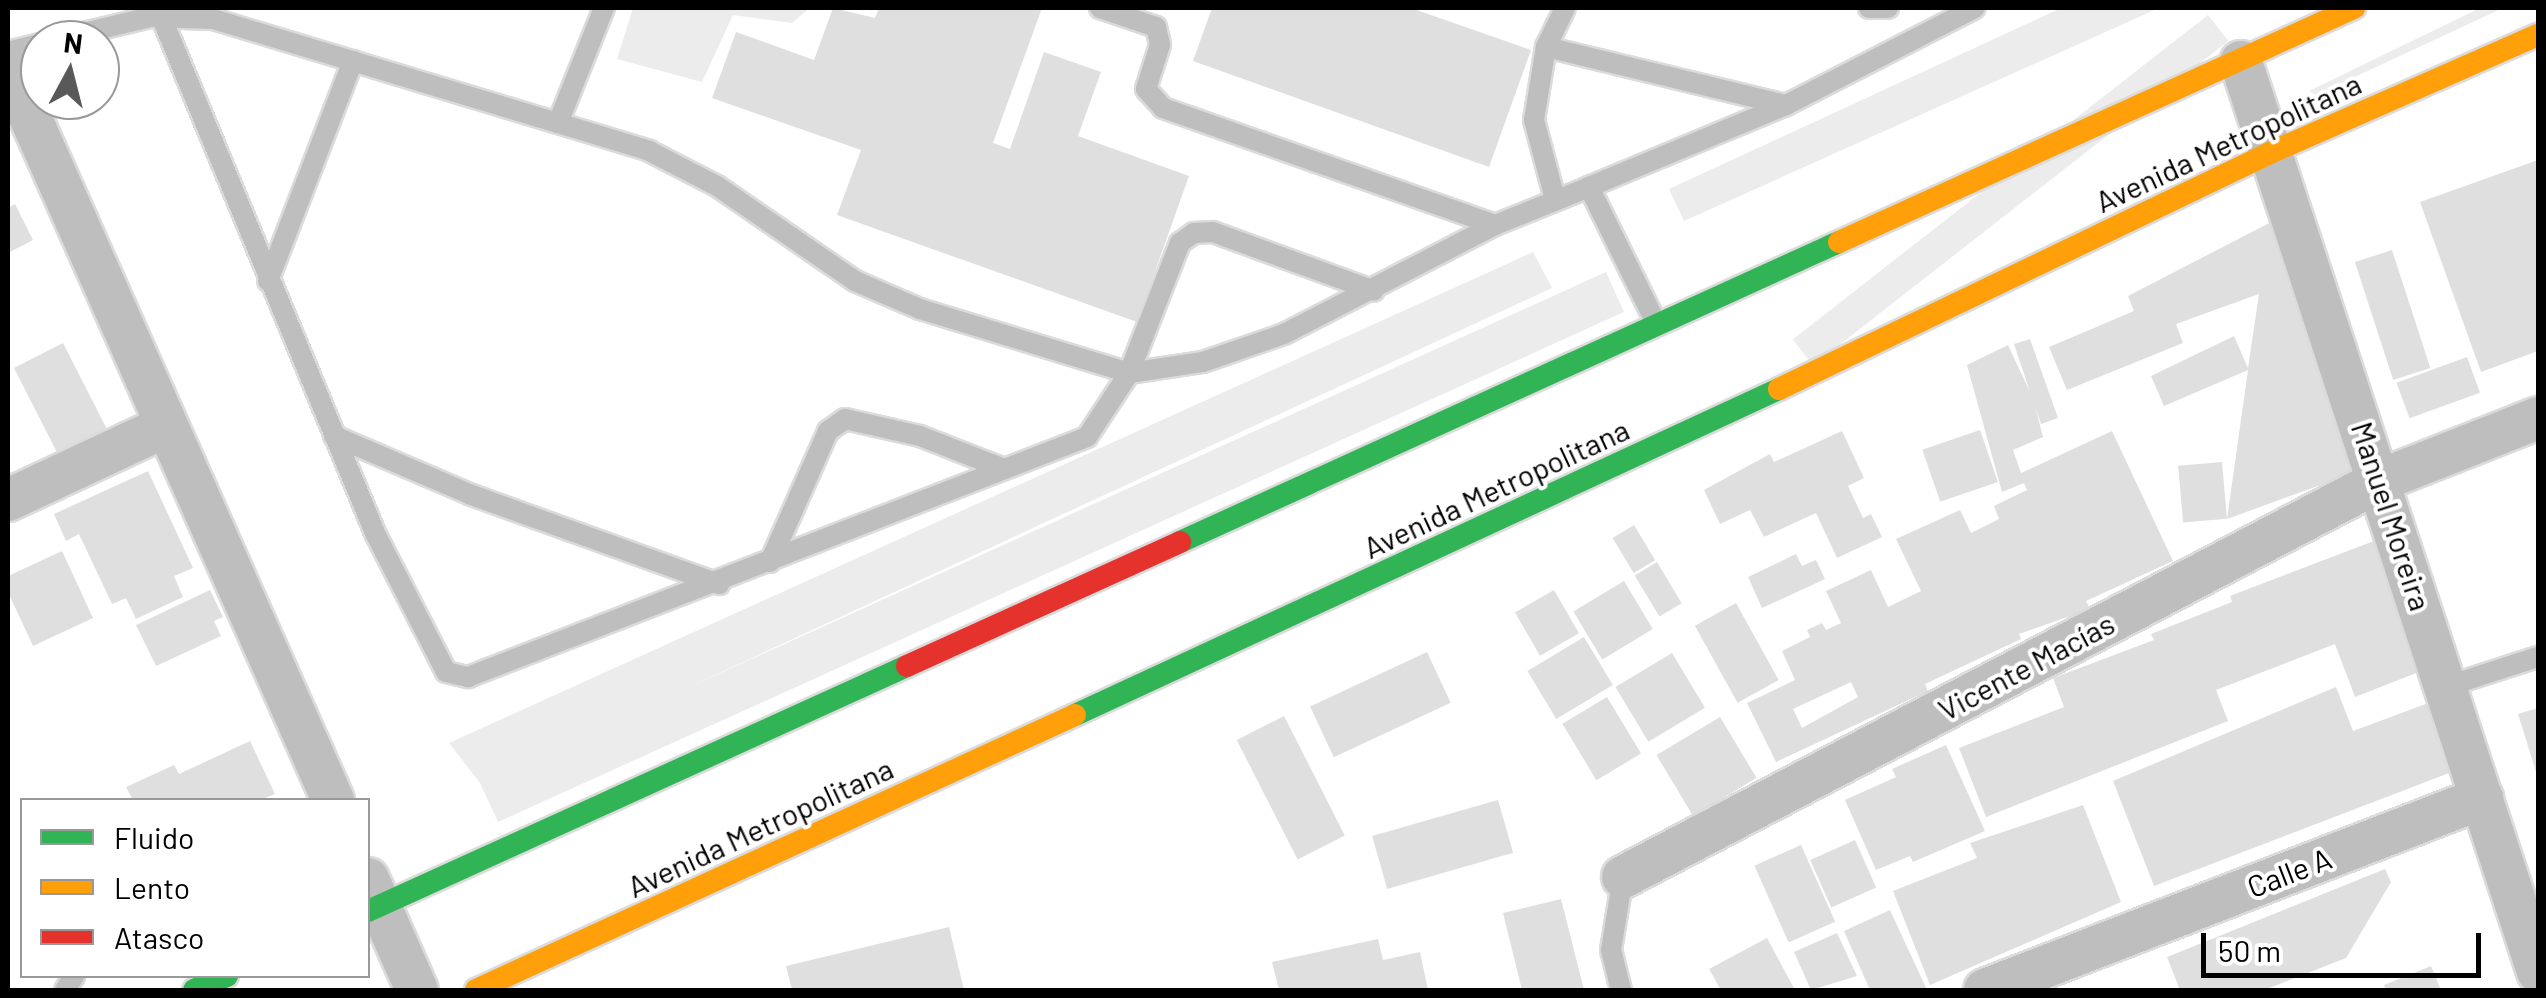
<!DOCTYPE html>
<html>
<head>
<meta charset="utf-8">
<style>
  body { margin:0 }
  #map { position:relative; width:2546px; height:998px; overflow:hidden; background:#fff; font-family:Barlow,sans-serif }
  div>[style] { position:absolute }
  .green>* { inset:0; background:#ececec; transform-origin:0 0 }
  .building>* { inset:0; background:#dfdfdf; transform-origin:0 0 }
  .roads { filter:drop-shadow(2px 0 #dbdbdb) drop-shadow(-2px 0 #dbdbdb) drop-shadow(0 2px #dbdbdb) drop-shadow(0 -2px #dbdbdb) }
  .lane>* { height:20px; margin:-10px; padding:0 10px; transform-origin:10px; border-radius:10px; background:#bebebe }
  .street>* { height:42px; margin:-21px; padding:0 21px; transform-origin:21px; border-radius:21px; background:#bebebe }
  .fast>* { height:22px; margin:-11px; padding:0 11px; transform-origin:11px; border-radius:11px; background:#30b455 }
  .slow>* { height:22px; margin:-11px; padding:0 11px; transform-origin:11px; border-radius:11px; background:#ff9f0a }
  .jam>* { height:22px; margin:-11px; padding:0 11px; transform-origin:11px; border-radius:11px; background:#e5322d }
  span { translate:-50% -50%; white-space:nowrap; text-align:center; line-height:1.15; -webkit-text-stroke:8px #fff; paint-order:stroke }
  .street-label { font-size:30px; color:#000 }
  .frame { position:absolute; inset:0; border:10px solid #000; pointer-events:none }
  .legend { position:absolute; left:20px; top:798px; width:350px; height:180px; box-sizing:border-box; background:#fff; border:2px solid #999; margin:0; padding:12px 18px; list-style:none; font-size:30px; color:#000 }
  .legend li { display:flex; align-items:center; gap:20px; height:50px }
  .legend b { width:50px; border:2px solid #999 }
  .north { position:absolute; left:20px; top:20px; width:100px; height:100px; box-sizing:border-box; background:#fff; border:2px solid #999; border-radius:50%; rotate:7deg; font-size:28px; font-weight:700; line-height:40px; text-align:center; color:#000 }
  .north::after { content:''; display:block; margin:auto; width:35px; height:45px; background:#595959; clip-path:polygon(50% 0,100% 100%,50% 72%,0 100%) }
  .scale { position:absolute; left:2201px; top:933px; width:280px; height:45px; box-sizing:border-box; border:5px solid #000; border-top:0; padding-left:12px; font-size:30px; line-height:35px; white-space:nowrap; color:#000; -webkit-text-stroke:8px #fff; paint-order:stroke }
</style>
</head>
<body>
<div id="map">
  <div class="green">
    <div style="clip-path:polygon(633px 8px,810px 8px,792px 23px,733px 15px,702px 82px,617px 59px)"></div>
    <div style="clip-path:polygon(2061px 8px,2159px 8px,1684px 221px,1669px 189px)"></div>
    <div style="clip-path:polygon(2480px 8px,2503px 8px,2316px 95px,2309px 91px)"></div>
    <div style="left:2208px;top:15px;width:33px;height:527px;rotate:52deg"></div>
    <div style="clip-path:polygon(1533px 252px,1552px 288px,674px 694px,1606px 272px,1624px 312px,498px 822px,480px 783px,449px 743px)"></div>
  </div>
  <div class="building">
    <div style="clip-path:polygon(833px 8px,875px 18px,879px 8px,1042px 8px,993px 143px,1010px 149px,1044px 52px,1101px 72px,1078px 136px,1189px 176px,1137px 322px,837px 215px,861px 150px,712px 98px,736px 32px,814px 60px)"></div>
    <div style="clip-path:polygon(1212px 8px,1411px 8px,1531px 50px,1489px 167px,1193px 61px)"></div>
    <div style="clip-path:polygon(2538px 160px,2538px 351px,2481px 372px,2420px 202px)"></div>
    <div style="clip-path:polygon(15px 204px,33px 240px,8px 253px,8px 208px)"></div>
    <div style="clip-path:polygon(2279px 218px,2362px 470px,2227px 519px,2248px 370px,2164px 406px,2151px 376px,2234px 336px,2248px 368px,2259px 294px,2176px 324px,2183px 343px,2067px 390px,2049px 347px,2134px 311px,2128px 296px)"></div>
    <div style="left:2392px;top:250px;width:124px;height:39px;rotate:72deg"></div>
    <div style="clip-path:polygon(evenodd,2030px 339px,2058px 418px,2041px 424px,2035px 406px,2043px 437px,2013px 450px,2021px 473px,2112px 431px,2173px 561px,2086px 601px,2090px 609px,2019px 634px,2021px 639px,1925px 684px,1928px 691px,1776px 762px,1747px 703px,1795px 680px,1782px 651px,1810px 637px,1807px 630px,1822px 623px,1826px 630px,1841px 623px,1826px 591px,1871px 570px,1888px 607px,1921px 591px,1896px 539px,1960px 510px,1971px 533px,1999px 519px,1994px 506px,2027px 490px,2024px 483px,2002px 492px,1967px 365px,2008px 345px,2030px 392px,2014px 344px,2030px 339px,1851px 682px,1858px 697px,1802px 728px,1793px 709px,1851px 682px)"></div>
    <div style="left:63px;top:343px;width:96px;height:55px;rotate:63deg"></div>
    <div style="left:2467px;top:357px;width:38px;height:75px;rotate:70deg"></div>
    <div style="left:1980px;top:430px;width:55px;height:61px;rotate:71deg"></div>
    <div style="clip-path:polygon(1842px 431px,1864px 478px,1848px 486px,1863px 518px,1871px 514px,1882px 537px,1837px 558px,1816px 513px,1764px 537px,1750px 510px,1720px 524px,1704px 490px,1770px 454px,1774px 462px)"></div>
    <div style="left:2222px;top:462px;width:57px;height:44px;rotate:85deg"></div>
    <div style="clip-path:polygon(148px 471px,193px 568px,174px 576px,183px 597px,136px 619px,126px 598px,112px 604px,79px 534px,66px 541px,54px 514px)"></div>
    <div style="left:1634px;top:525px;width:41px;height:25px;rotate:59deg"></div>
    <div style="clip-path:polygon(2379px 539px,2429px 668px,2355px 697px,2335px 644px,2216px 690px,2228px 721px,1986px 817px,1959px 748px,2064px 707px,2053px 678px,2154px 640px,2151px 634px,2232px 602px,2230px 596px)"></div>
    <div style="clip-path:polygon(62px 551px,93px 618px,33px 646px,8px 592px,8px 576px)"></div>
    <div style="clip-path:polygon(1796px 554px,1802px 566px,1816px 560px,1825px 579px,1762px 608px,1748px 577px)"></div>
    <div style="left:1657px;top:562px;width:48px;height:26px;rotate:59deg"></div>
    <div style="left:1624px;top:581px;width:56px;height:59px;rotate:59deg"></div>
    <div style="clip-path:polygon(210px 590px,223px 617px,214px 621px,221px 636px,156px 666px,136px 625px)"></div>
    <div style="left:1554px;top:590px;width:50px;height:45px;rotate:60deg"></div>
    <div style="left:1736px;top:603px;width:88px;height:47px;rotate:61deg"></div>
    <div style="left:1584px;top:637px;width:56px;height:66px;rotate:59deg"></div>
    <div style="left:1427px;top:652px;width:56px;height:129px;rotate:65deg"></div>
    <div style="left:1672px;top:653px;width:64px;height:66px;rotate:59deg"></div>
    <div style="clip-path:polygon(2336px 687px,2353px 731px,2431px 702px,2457px 770px,2154px 886px,2113px 781px)"></div>
    <div style="left:1607px;top:697px;width:66px;height:52px;rotate:59deg"></div>
    <div style="clip-path:polygon(2538px 708px,2538px 778px,2518px 714px)"></div>
    <div style="left:1284px;top:716px;width:134px;height:53px;rotate:63deg"></div>
    <div style="left:1720px;top:717px;width:71px;height:74px;rotate:59deg"></div>
    <div style="clip-path:polygon(250px 741px,275px 794px,260px 800px,133px 800px,126px 787px,174px 765px,179px 774px)"></div>
    <div style="clip-path:polygon(1946px 745px,1985px 831px,1913px 862px,1910px 856px,1876px 870px,1845px 800px,1896px 777px,1892px 769px)"></div>
    <div style="left:1498px;top:800px;width:55px;height:131px;rotate:74deg"></div>
    <div style="clip-path:polygon(2083px 805px,2121px 902px,1930px 985px,1893px 891px,1977px 858px,1970px 843px)"></div>
    <div style="left:1855px;top:840px;width:52px;height:49px;rotate:66deg"></div>
    <div style="left:1801px;top:845px;width:84px;height:51px;rotate:66deg"></div>
    <div style="clip-path:polygon(2385px 869px,2391px 882px,2346px 958px,2264px 990px,2180px 990px,2167px 957px)"></div>
    <div style="clip-path:polygon(1561px 899px,1584px 990px,1522px 990px,1503px 913px)"></div>
    <div style="clip-path:polygon(1890px 910px,1927px 990px,1870px 990px,1844px 931px)"></div>
    <div style="clip-path:polygon(949px 927px,964px 990px,792px 990px,786px 966px)"></div>
    <div style="clip-path:polygon(1837px 933px,1857px 976px,1811px 990px,1794px 952px)"></div>
    <div style="clip-path:polygon(1767px 938px,1795px 990px,1721px 990px,1709px 969px)"></div>
    <div style="clip-path:polygon(1378px 939px,1383px 960px,1420px 952px,1428px 990px,1279px 990px,1272px 962px)"></div>
    <div style="clip-path:polygon(2431px 966px,2441px 990px,2386px 990px,2384px 985px)"></div>
  </div>
  <div class="roads">
    <div class="lane">
      <div style="left:1100px;top:8px;width:59px;rotate:18.7deg"></div>
      <div style="left:1156px;top:27px;width:18px;rotate:77deg"></div>
      <div style="left:1160px;top:45px;width:46px;rotate:107.7deg"></div>
      <div style="left:1146px;top:89px;width:25px;rotate:48deg"></div>
      <div style="left:1163px;top:108px;width:352px;rotate:19.4deg"></div>
      <div style="left:1869px;top:8px;width:19px"></div>
      <div style="left:161px;top:16px;width:560px;rotate:67.51deg"></div>
      <div style="left:375px;top:533px;width:156px;rotate:62.9deg"></div>
      <div style="left:446px;top:672px;width:23px;rotate:13deg"></div>
      <div style="left:468px;top:677px;width:664px;rotate:-21.19deg"></div>
      <div style="left:1087px;top:437px;width:77px;rotate:-56.7deg"></div>
      <div style="left:1129px;top:373px;width:140px;rotate:-68.6deg"></div>
      <div style="left:1180px;top:243px;width:17px;rotate:-36deg"></div>
      <div style="left:1194px;top:233px;width:19px;rotate:-3deg"></div>
      <div style="left:1213px;top:232px;width:171px;rotate:20.1deg"></div>
      <div style="left:55px;top:40px;width:98px;rotate:-13.6deg"></div>
      <div style="left:150px;top:17px;width:63px;rotate:1.8deg"></div>
      <div style="left:213px;top:19px;width:456px;rotate:16.8deg"></div>
      <div style="left:649px;top:151px;width:76px;rotate:27.2deg"></div>
      <div style="left:717px;top:186px;width:168px;rotate:34.5deg"></div>
      <div style="left:855px;top:281px;width:71px;rotate:23.3deg"></div>
      <div style="left:920px;top:309px;width:219px;rotate:17deg"></div>
      <div style="left:1129px;top:373px;width:75px;rotate:-8.5deg"></div>
      <div style="left:1203px;top:362px;width:86px;rotate:-19.1deg"></div>
      <div style="left:1284px;top:334px;width:237px;rotate:-27.3deg"></div>
      <div style="left:1495px;top:225px;width:101px;rotate:-22deg"></div>
      <div style="left:1546px;top:47px;width:247px;rotate:13.6deg"></div>
      <div style="left:8px;top:52px;width:33px;rotate:-14deg"></div>
      <div style="left:558px;top:123px;width:124px;rotate:-68.2deg"></div>
      <div style="left:1555px;top:199px;width:82px;rotate:-104.9deg"></div>
      <div style="left:1534px;top:120px;width:74px;rotate:-80.7deg"></div>
      <div style="left:1546px;top:47px;width:43px;rotate:-64deg"></div>
      <div style="left:268px;top:281px;width:236px;rotate:-68.9deg"></div>
      <div style="left:1657px;top:325px;width:154px;rotate:-116.2deg"></div>
      <div style="left:1589px;top:187px;width:213px;rotate:-22.6deg"></div>
      <div style="left:1786px;top:105px;width:212px;rotate:-27.2deg"></div>
      <div style="left:334px;top:436px;width:147px;rotate:23.2deg"></div>
      <div style="left:469px;top:494px;width:266px;rotate:19.8deg"></div>
      <div style="left:770px;top:562px;width:143px;rotate:-66.1deg"></div>
      <div style="left:828px;top:431px;width:21px;rotate:-35deg"></div>
      <div style="left:845px;top:419px;width:77px;rotate:12.8deg"></div>
      <div style="left:920px;top:436px;width:90px;rotate:21.4deg"></div>
      <div style="left:2448px;top:686px;width:95px;rotate:-17.9deg"></div>
      <div style="left:65px;top:990px;width:17px;rotate:-57deg"></div>
      <div style="left:1621px;top:990px;width:41px;rotate:-104deg"></div>
      <div style="left:1611px;top:950px;width:74px;rotate:-80.7deg"></div>
    </div>
    <div class="street">
      <div style="left:2241px;top:62px;width:957px;rotate:71.92deg"></div>
      <div style="left:8px;top:67px;width:802px;rotate:66.09deg"></div>
      <div style="left:8px;top:500px;width:174px;rotate:-25.1deg"></div>
      <div style="left:1623px;top:877px;width:856px;rotate:-27.64deg"></div>
      <div style="left:2381px;top:480px;width:169px;rotate:-21.5deg"></div>
      <div style="left:368px;top:879px;width:121px;rotate:66.2deg"></div>
      <div style="left:1985px;top:990px;width:533px;rotate:-21.12deg"></div>
    </div>
    <div class="fast">
      <div style="left:1180px;top:542px;width:724px;rotate:-24.48deg"></div>
      <div style="left:1075px;top:715px;width:776px;rotate:-24.85deg"></div>
      <div style="left:368px;top:911px;width:592px;rotate:-24.44deg"></div>
      <div style="left:194px;top:990px;width:36px;rotate:-23deg"></div>
    </div>
    <div class="slow">
      <div style="left:1839px;top:242px;width:566px;rotate:-24.44deg"></div>
      <div style="left:1779px;top:389px;width:545px;rotate:-25.67deg"></div>
      <div style="left:2270px;top:153px;width:293px;rotate:-23.8deg"></div>
      <div style="left:476px;top:990px;width:659px;rotate:-24.66deg"></div>
    </div>
    <div class="jam">
      <div style="left:907px;top:666px;width:300px;rotate:-24.4deg"></div>
    </div>
  </div>
  <div class="street-label">
    <span style="left:2228px;top:142px;rotate:-25deg">Avenida Metropolitana</span>
    <span style="left:1496px;top:488px;rotate:-25deg">Avenida Metropolitana</span>
    <span style="left:2392px;top:516px;rotate:72deg">Manuel Moreira</span>
    <span style="left:2026px;top:666px;rotate:-28deg">Vicente Macías</span>
    <span style="left:760px;top:827px;rotate:-25deg">Avenida Metropolitana</span>
    <span style="left:2289px;top:872px;rotate:-21deg">Calle A</span>
  </div>
  <div class="frame"></div>
  <ul class="legend">
  <li><b style="height:12px;background:#30b455"></b>Fluido</li>
  <li><b style="height:12px;background:#ff9f0a"></b>Lento</li>
  <li><b style="height:12px;background:#e5322d"></b>Atasco</li>
  </ul>
  <div class="north">N</div>
  <div class="scale">50 m</div>
</div>
</body>
</html>
